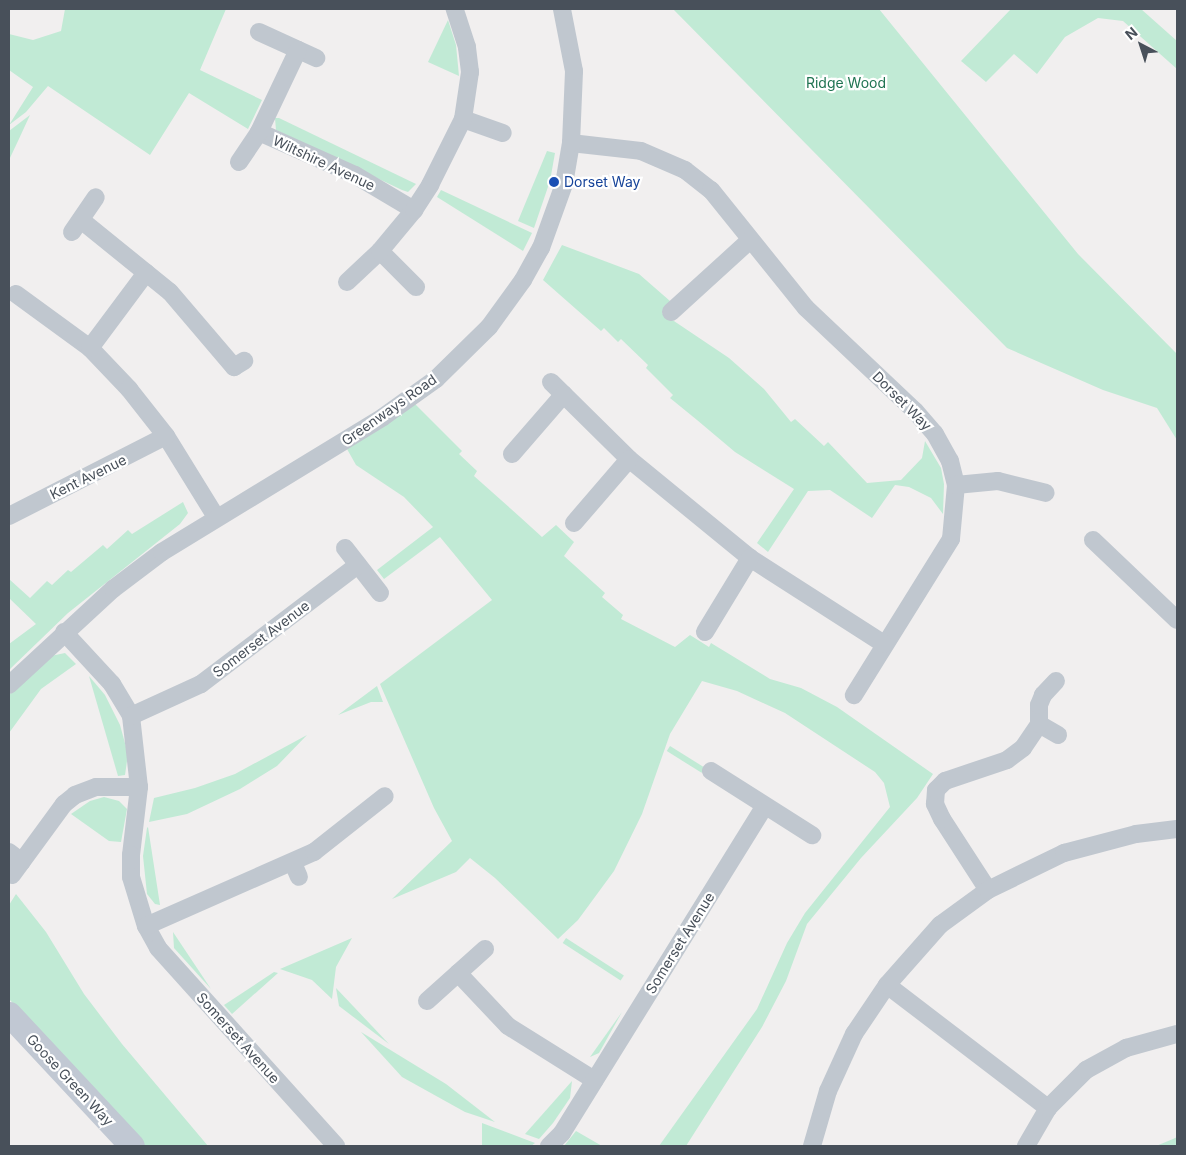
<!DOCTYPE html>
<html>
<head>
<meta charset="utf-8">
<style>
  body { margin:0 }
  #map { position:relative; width:1186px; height:1155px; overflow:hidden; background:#f1efef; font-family:Inter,sans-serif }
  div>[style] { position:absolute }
  .green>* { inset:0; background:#c1ead5; transform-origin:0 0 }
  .street>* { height:18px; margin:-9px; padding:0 9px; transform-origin:9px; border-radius:9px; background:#c0c7cf }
  .secondary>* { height:25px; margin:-12.5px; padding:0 12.5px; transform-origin:12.5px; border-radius:12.5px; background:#c1c8d3 }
  .dots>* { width:14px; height:14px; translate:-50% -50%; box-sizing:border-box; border:2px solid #fff; border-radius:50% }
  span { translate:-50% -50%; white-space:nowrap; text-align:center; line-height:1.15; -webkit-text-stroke:4.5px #fff; paint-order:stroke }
  .park-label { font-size:14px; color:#207452 }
  .street-label { font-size:14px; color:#48505a }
  .transit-label { font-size:14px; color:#164399 }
  .left { translate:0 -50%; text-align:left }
  .frame { position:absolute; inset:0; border:10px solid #48505a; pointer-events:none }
  .north { position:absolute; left:1116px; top:20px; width:50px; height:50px; -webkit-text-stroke:4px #fff; paint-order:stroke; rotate:320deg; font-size:14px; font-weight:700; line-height:20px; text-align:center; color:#48505a }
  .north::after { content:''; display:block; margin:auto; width:18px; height:22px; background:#48505a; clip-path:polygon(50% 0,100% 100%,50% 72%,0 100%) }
</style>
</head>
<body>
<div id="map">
  <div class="green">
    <div style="clip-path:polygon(65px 9px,226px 9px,200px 70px,262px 100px,248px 129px,189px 93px,150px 155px,48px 86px,26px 112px,9px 125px,33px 87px,9px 70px,9px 34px,33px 40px,61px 31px)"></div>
    <div style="clip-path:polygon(673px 9px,879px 9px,1078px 254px,1177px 354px,1177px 440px,1157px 408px,1103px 390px,1007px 348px)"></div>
    <div style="clip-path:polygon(1011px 9px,1141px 9px,1177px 41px,1177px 69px,1123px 21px,1098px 18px,1065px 37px,1037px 74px,1014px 54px,986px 82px,961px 61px)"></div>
    <div style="clip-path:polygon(448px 20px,456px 45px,459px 76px,428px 62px)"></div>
    <div style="clip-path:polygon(30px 115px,18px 141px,9px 160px,9px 131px)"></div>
    <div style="clip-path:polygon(275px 118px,279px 118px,416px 184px,408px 192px,402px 190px,276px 130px)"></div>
    <div style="clip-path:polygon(547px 151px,555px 153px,550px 181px,534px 228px,518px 221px)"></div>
    <div style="clip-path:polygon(441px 190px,532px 233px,523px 251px,437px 197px)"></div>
    <div style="clip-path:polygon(562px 245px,639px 274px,670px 301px,662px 313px,729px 358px,764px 389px,791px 422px,795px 419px,824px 446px,828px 442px,867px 483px,901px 480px,922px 458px,925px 441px,941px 468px,944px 484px,943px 514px,931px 498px,909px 487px,895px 485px,872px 518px,830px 490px,808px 491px,768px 552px,757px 543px,794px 489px,735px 452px,697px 420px,670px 398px,673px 395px,646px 368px,648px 365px,621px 339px,618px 342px,604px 328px,601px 331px,543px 280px)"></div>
    <div style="clip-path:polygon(414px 403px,462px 451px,459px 454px,477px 471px,474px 476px,520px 517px,542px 537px,556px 525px,574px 542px,564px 556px,605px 593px,602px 597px,623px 615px,621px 619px,675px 647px,690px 635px,709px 647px,711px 643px,770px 679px,801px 688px,837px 707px,933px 774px,917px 798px,861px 858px,807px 924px,786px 981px,762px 1027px,686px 1146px,659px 1146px,757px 1009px,787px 943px,805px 913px,890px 807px,884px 783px,875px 772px,785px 713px,737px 691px,702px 681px,670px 734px,642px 814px,614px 871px,578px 920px,558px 939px,495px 878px,470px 858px,456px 872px,392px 899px,452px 841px,434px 808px,380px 684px,492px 600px,440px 537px,384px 579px,377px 570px,433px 527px,404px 497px,356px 465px,347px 449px)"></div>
    <div style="clip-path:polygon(183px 502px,188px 513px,180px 524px,68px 613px,9px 670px,9px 644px,36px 624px,9px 598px,9px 579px,30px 598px,47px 581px,52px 585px,68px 570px,71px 572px,103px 545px,107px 549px,128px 530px,132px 534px)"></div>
    <div style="clip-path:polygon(65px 653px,76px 664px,41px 689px,9px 733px,9px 695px,46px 657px)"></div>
    <div style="clip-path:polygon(89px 676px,105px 695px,120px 725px,128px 754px,125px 775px,118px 776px)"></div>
    <div style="clip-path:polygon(377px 686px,383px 702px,371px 702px,338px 715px)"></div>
    <div style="clip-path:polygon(307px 735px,277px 766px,240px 789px,187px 814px,149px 822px,154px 798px,195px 788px,235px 774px)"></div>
    <div style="left:670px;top:746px;width:41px;height:6px;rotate:32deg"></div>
    <div style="clip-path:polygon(104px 797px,119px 801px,127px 809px,121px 842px,109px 841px,71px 814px,90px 801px)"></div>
    <div style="clip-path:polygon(147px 828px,148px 827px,160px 905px,155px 904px,147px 894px,143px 856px)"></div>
    <div style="clip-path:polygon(16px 894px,46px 932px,84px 994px,122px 1044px,208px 1146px,143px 1146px,9px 999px,9px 905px)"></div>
    <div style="clip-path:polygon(173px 932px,211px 989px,174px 948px)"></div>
    <div style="clip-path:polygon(352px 938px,336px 967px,332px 999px,312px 980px,280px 969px)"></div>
    <div style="left:566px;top:938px;width:69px;height:6px;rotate:33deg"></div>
    <div style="clip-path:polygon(274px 972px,278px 973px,232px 1014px,224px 1005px)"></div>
    <div style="clip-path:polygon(336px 988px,389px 1044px,339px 1006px)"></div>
    <div style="clip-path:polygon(622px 1012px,599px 1053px,590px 1057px)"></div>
    <div style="clip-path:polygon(361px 1032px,446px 1084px,495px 1122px,465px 1112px,402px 1077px)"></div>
    <div style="clip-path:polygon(572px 1081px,570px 1098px,553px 1123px,539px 1139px,525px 1134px)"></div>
    <div style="clip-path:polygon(482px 1123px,535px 1143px,531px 1146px,482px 1146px)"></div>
    <div style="clip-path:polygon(576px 1131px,602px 1146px,564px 1146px)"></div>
    <div style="clip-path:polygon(1177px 1137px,1177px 1146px,1156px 1146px,1173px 1139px)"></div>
  </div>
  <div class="street">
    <div style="left:259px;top:32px;width:63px;rotate:24.5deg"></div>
    <div style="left:463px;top:119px;width:42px;rotate:19.3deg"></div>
    <div style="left:259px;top:132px;width:105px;rotate:24.1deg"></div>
    <div style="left:355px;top:175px;width:69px;rotate:30.7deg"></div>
    <div style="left:571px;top:143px;width:70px;rotate:6.5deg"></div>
    <div style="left:641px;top:151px;width:48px;rotate:23.4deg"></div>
    <div style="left:685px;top:170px;width:33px;rotate:38deg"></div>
    <div style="left:711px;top:190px;width:151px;rotate:51.2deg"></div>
    <div style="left:806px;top:308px;width:150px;rotate:43.4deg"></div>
    <div style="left:915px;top:411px;width:30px;rotate:49deg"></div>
    <div style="left:935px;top:434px;width:31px;rotate:61deg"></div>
    <div style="left:950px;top:461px;width:25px;rotate:76deg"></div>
    <div style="left:956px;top:485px;width:54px;rotate:95.3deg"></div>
    <div style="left:951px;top:539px;width:184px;rotate:121.9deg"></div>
    <div style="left:239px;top:162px;width:36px;rotate:-56deg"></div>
    <div style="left:259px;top:132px;width:91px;rotate:-64.6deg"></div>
    <div style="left:81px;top:220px;width:114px;rotate:39deg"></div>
    <div style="left:170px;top:292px;width:99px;rotate:49.5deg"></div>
    <div style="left:234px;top:367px;width:12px;rotate:-31deg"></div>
    <div style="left:72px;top:232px;width:42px;rotate:-55.6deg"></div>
    <div style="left:380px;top:251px;width:51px;rotate:45deg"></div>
    <div style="left:347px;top:282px;width:45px;rotate:-43.2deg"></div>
    <div style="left:380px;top:251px;width:53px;rotate:-50.3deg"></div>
    <div style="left:414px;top:210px;width:30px;rotate:-57deg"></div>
    <div style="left:430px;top:185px;width:74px;rotate:-63.4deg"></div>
    <div style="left:463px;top:119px;width:48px;rotate:-81.5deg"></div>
    <div style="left:470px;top:72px;width:25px;rotate:-97deg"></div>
    <div style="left:467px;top:47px;width:40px;rotate:-108deg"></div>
    <div style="left:16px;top:294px;width:92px;rotate:36.1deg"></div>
    <div style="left:90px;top:348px;width:57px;rotate:46.4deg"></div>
    <div style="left:129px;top:389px;width:60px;rotate:51.8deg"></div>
    <div style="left:166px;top:436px;width:95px;rotate:58.3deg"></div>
    <div style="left:671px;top:312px;width:107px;rotate:-42.3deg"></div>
    <div style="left:90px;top:348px;width:94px;rotate:-53.3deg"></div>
    <div style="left:551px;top:382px;width:110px;rotate:44.6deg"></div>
    <div style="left:629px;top:459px;width:156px;rotate:39.3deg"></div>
    <div style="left:750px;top:558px;width:159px;rotate:32.7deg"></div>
    <div style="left:512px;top:454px;width:79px;rotate:-49.1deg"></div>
    <div style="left:956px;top:485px;width:42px;rotate:-5.4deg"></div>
    <div style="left:998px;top:481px;width:49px;rotate:14deg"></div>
    <div style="left:9px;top:516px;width:176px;rotate:-27deg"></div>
    <div style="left:574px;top:523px;width:84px;rotate:-49.3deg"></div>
    <div style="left:1093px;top:540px;width:116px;rotate:43.6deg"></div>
    <div style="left:345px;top:548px;width:57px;rotate:52.1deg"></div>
    <div style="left:64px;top:632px;width:71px;rotate:47.3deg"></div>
    <div style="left:112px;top:684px;width:37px;rotate:59deg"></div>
    <div style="left:131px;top:716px;width:71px;rotate:83.6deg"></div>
    <div style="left:139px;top:787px;width:68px;rotate:96.7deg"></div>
    <div style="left:131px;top:855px;width:22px;rotate:90deg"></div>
    <div style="left:131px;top:877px;width:51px;rotate:73deg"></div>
    <div style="left:146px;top:926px;width:25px;rotate:61deg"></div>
    <div style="left:158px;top:948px;width:266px;rotate:48deg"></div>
    <div style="left:705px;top:632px;width:87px;rotate:-58.7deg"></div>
    <div style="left:9px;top:685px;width:142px;rotate:-42.7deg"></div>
    <div style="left:113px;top:589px;width:61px;rotate:-37.1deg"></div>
    <div style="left:162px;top:552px;width:259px;rotate:-31.4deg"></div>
    <div style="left:383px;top:417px;width:65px;rotate:-35.6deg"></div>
    <div style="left:436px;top:379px;width:74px;rotate:-44.5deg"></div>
    <div style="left:489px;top:327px;width:58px;rotate:-54.1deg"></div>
    <div style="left:523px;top:280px;width:37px;rotate:-61deg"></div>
    <div style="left:541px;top:248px;width:68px;rotate:-70.2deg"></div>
    <div style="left:564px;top:184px;width:42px;rotate:-80.3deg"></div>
    <div style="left:571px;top:143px;width:72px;rotate:-87.6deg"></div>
    <div style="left:574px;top:71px;width:63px;rotate:-101deg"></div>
    <div style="left:131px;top:716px;width:77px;rotate:-24.6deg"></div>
    <div style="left:201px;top:684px;width:197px;rotate:-37.2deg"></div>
    <div style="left:1039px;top:724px;width:22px;rotate:30deg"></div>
    <div style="left:711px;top:771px;width:120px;rotate:32.4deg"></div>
    <div style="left:9px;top:852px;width:16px;rotate:38deg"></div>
    <div style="left:293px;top:863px;width:15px;rotate:67deg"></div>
    <div style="left:12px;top:875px;width:88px;rotate:-53.8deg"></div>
    <div style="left:64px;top:804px;width:14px;rotate:-39deg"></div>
    <div style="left:75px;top:795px;width:22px;rotate:-21deg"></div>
    <div style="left:96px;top:787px;width:43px"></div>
    <div style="left:988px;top:890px;width:85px;rotate:-122.9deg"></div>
    <div style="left:942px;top:819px;width:17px;rotate:-115deg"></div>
    <div style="left:935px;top:804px;width:14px;rotate:-86deg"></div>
    <div style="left:936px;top:790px;width:13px;rotate:-45deg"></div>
    <div style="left:945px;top:781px;width:65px;rotate:-18.7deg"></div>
    <div style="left:1007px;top:760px;width:20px;rotate:-37deg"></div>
    <div style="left:1023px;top:748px;width:29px;rotate:-56deg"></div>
    <div style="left:1039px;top:724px;width:19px;rotate:-90deg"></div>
    <div style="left:1039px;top:705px;width:11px;rotate:-68deg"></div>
    <div style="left:1043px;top:695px;width:19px;rotate:-47deg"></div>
    <div style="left:146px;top:926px;width:184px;rotate:-23.8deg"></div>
    <div style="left:314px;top:852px;width:90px;rotate:-38.3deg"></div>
    <div style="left:458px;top:973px;width:73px;rotate:46.7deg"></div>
    <div style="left:508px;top:1026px;width:102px;rotate:32.1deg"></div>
    <div style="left:887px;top:985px;width:203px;rotate:37.4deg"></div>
    <div style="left:427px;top:1001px;width:78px;rotate:-41.9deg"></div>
    <div style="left:549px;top:1146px;width:18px;rotate:-45deg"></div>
    <div style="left:562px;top:1133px;width:385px;rotate:-58.2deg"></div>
    <div style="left:812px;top:1146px;width:57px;rotate:-73.8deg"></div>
    <div style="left:828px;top:1091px;width:63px;rotate:-65.5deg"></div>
    <div style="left:854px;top:1034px;width:59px;rotate:-56deg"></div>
    <div style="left:887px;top:985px;width:80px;rotate:-48.5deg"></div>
    <div style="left:940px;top:925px;width:59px;rotate:-36.1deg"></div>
    <div style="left:988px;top:890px;width:85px;rotate:-26deg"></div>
    <div style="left:1064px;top:853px;width:74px;rotate:-14.8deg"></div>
    <div style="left:1136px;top:834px;width:41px;rotate:-7deg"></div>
    <div style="left:1026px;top:1146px;width:44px;rotate:-59.9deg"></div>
    <div style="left:1048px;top:1108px;width:54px;rotate:-45deg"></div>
    <div style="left:1086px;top:1070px;width:46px;rotate:-28.8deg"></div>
    <div style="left:1126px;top:1048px;width:53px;rotate:-15.4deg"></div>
  </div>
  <div class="secondary">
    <div style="left:9px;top:1014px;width:180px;rotate:47deg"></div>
  </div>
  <div class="dots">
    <div style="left:554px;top:182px;background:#1a4fb4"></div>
  </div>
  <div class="park-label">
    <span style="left:846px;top:83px">Ridge Wood</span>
  </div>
  <div class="street-label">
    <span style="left:324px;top:163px;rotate:25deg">Wiltshire Avenue</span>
    <span style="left:902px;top:401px;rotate:45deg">Dorset Way</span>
    <span style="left:389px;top:410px;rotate:-35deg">Greenways Road</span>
    <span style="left:88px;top:477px;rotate:-26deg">Kent Avenue</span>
    <span style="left:261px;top:639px;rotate:-37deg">Somerset Avenue</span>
    <span style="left:680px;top:943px;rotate:-58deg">Somerset Avenue</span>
    <span style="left:238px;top:1038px;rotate:48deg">Somerset Avenue</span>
    <span style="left:70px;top:1080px;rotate:47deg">Goose Green Way</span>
  </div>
  <div class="transit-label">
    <span class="left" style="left:564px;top:182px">Dorset Way</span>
  </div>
  <div class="frame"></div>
  <div class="north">N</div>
</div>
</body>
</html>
